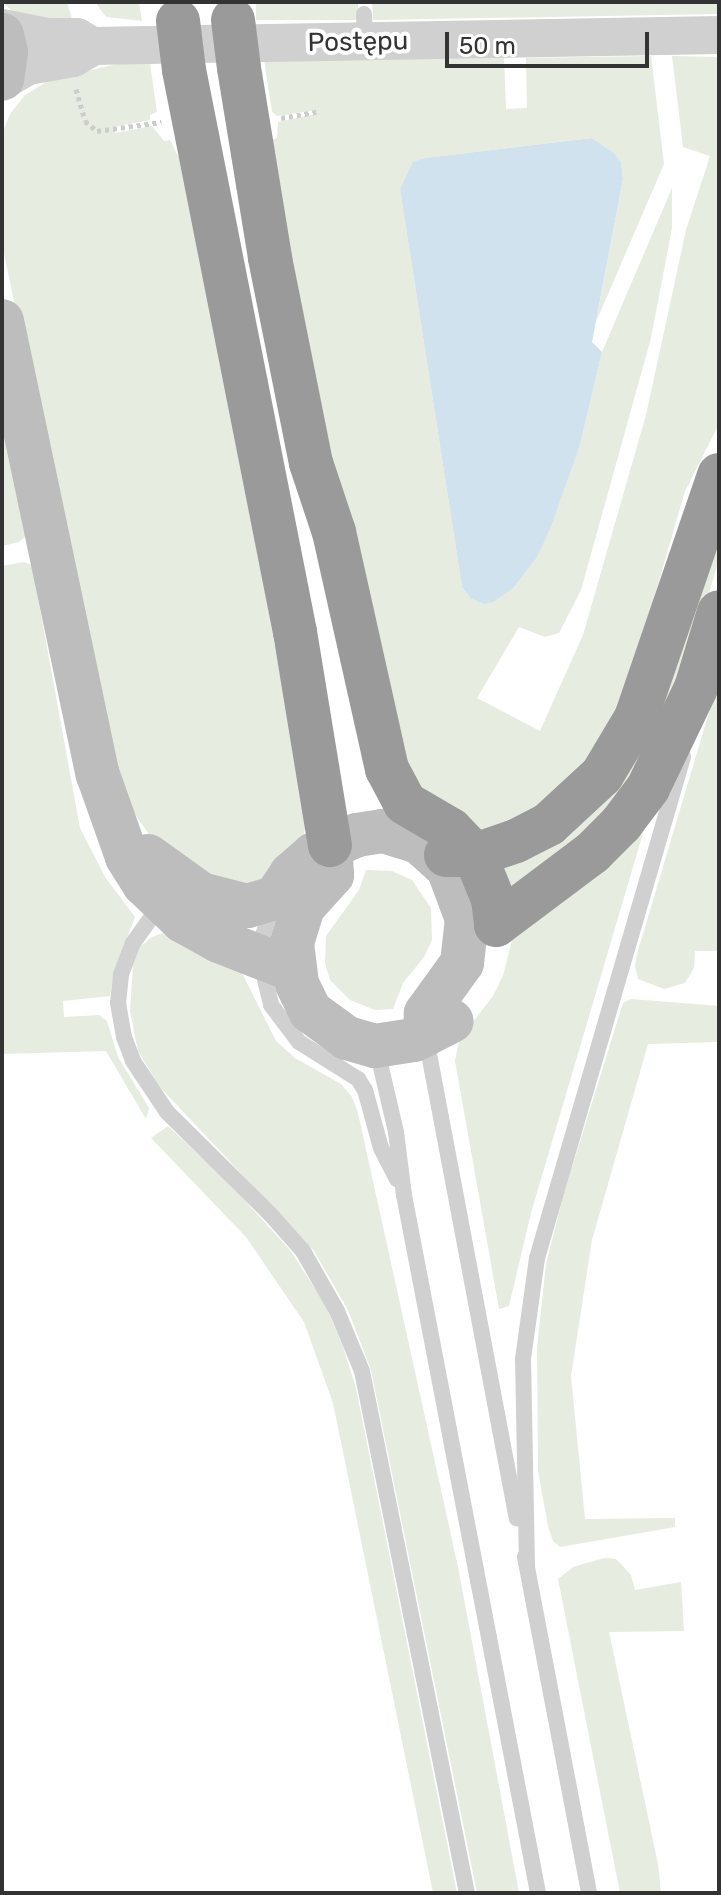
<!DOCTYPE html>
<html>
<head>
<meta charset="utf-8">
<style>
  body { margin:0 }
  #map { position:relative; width:721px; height:1895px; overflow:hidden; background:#fff; font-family:Rubik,sans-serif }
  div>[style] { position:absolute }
  .green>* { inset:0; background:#e6ecdf; transform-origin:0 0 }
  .water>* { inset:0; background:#cfe2ee }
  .path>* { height:5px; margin-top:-2.5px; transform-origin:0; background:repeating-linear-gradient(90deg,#cdcdcd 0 4px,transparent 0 8px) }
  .service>* { height:16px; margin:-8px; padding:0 8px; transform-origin:8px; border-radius:8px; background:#d0d0d0 }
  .tertiary>* { height:38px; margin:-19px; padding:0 19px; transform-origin:19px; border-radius:19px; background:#d0d0d0 }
  .secondary>* { height:44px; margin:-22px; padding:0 22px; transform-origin:22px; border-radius:22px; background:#bdbdbd }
  .motorway>* { height:44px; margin:-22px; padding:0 22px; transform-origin:22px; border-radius:22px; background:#9a9a9a }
  .motorway-bridge>* { height:44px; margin:-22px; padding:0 22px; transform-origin:22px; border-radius:22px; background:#9a9a9a }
  span { translate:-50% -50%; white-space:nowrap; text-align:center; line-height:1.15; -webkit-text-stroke:8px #fff; paint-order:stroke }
  .street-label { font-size:26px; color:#333 }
  .frame { position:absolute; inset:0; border:4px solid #333; pointer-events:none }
  .scale { position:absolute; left:445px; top:32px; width:204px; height:36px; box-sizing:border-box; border:4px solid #333; border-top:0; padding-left:10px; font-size:24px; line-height:28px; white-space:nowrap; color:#333; -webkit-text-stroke:6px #fff; paint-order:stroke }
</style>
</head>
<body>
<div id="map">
  <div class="green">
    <div style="clip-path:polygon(2px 2px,67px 2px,72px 19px,37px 18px,12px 11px)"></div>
    <div style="clip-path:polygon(95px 2px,139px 2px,142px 21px,106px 17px)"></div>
    <div style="left:256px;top:2px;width:102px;height:18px"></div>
    <div style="clip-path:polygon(372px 2px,719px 2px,719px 14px,373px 20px)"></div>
    <div style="clip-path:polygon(651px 56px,664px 164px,596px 322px,623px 179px,621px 162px,614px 153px,592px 138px,425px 158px,413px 163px,400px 189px,462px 587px,470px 598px,537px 557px,580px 445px,602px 352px,672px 188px,672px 228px,651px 338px,581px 590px,559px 633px,545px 637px,519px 627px,477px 698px,540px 731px,583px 635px,646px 415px,686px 230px,710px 156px,683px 147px,672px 56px,719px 57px,719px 424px,685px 491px,626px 695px,578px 775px,520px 818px,482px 831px,412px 789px,319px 403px,271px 140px,277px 138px,278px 122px,316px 114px,316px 110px,277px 116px,272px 112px,264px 60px,504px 58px,506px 109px,527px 108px,526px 58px)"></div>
    <div style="clip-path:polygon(150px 63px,157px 112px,150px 115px,150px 120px,114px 127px,115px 133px,152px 126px,164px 141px,170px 140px,189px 178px,306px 816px,304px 834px,297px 848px,267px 879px,235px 890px,155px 843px,132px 810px,100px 709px,2px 244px,2px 134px,10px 114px,25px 95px,48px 81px,116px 64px)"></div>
    <div style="clip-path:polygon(2px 425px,26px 536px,19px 542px,2px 546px)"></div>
    <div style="clip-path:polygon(719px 516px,719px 559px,686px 671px,612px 816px,512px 894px,502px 865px,552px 843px)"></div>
    <div style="clip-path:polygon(24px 562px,32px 565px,80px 828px,105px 877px,135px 917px,114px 972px,110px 996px,63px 1001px,64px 1017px,99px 1015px,107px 1021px,118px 1057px,149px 1108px,146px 1119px,106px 1051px,2px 1054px,2px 566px)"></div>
    <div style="clip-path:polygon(719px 679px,719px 951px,695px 951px,694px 968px,685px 983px,664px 989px,638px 979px,635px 966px,637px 954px)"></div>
    <div style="clip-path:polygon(638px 828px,643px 833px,531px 1213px,509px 1306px,499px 1309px,455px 1061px,459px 1040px,493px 996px,503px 976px,514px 932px)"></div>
    <div style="clip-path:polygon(366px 870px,392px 871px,412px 880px,431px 908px,432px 940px,424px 957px,403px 983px,393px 1009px,375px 1010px,350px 1000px,330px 980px,325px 963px,326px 936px,359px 890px)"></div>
    <div style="clip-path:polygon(166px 932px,242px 973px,276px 1041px,295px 1058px,341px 1084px,352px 1097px,358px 1113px,458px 1567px,519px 1893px,477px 1893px,371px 1370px,348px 1310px,314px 1251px,159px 1086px,138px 1051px,130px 1011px,133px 965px,140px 947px,152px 937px)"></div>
    <div style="clip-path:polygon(631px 999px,719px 1006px,719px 1042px,648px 1044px,592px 1240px,571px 1376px,585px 1519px,675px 1518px,675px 1527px,560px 1547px,553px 1541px,548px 1526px,538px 1471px,537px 1348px,546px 1264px,564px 1193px,623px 1003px)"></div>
    <div style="clip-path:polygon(168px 1126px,227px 1181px,290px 1250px,325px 1304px,343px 1347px,356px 1388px,457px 1893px,433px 1893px,333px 1403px,304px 1322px,246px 1237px,151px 1138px)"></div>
    <div style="clip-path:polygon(604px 1558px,616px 1559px,631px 1575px,635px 1590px,681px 1582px,684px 1631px,609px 1632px,658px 1864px,661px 1893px,620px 1893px,558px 1579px,573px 1567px)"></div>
  </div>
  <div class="water">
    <div style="clip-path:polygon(592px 138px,614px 153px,621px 162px,623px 179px,592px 342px,602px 352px,580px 445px,550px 529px,537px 557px,513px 588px,493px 602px,484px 604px,470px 598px,462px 587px,400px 189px,413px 162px,425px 158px)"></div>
  </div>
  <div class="path">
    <div style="left:76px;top:89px;width:33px;rotate:74deg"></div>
    <div style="left:85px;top:121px;width:16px;rotate:40deg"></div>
    <div style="left:97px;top:131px;width:65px;rotate:-8deg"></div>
    <div style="left:281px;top:118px;width:36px;rotate:-10deg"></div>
  </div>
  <div class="service">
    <div style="left:364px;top:14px;width:27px;rotate:88deg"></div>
    <div style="left:273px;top:903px;width:41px;rotate:107.1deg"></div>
    <div style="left:261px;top:942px;width:30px;rotate:86deg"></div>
    <div style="left:263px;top:972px;width:34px;rotate:76deg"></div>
    <div style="left:271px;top:1005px;width:46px;rotate:52.9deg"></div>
    <div style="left:299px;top:1042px;width:70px;rotate:32.1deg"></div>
    <div style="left:358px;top:1079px;width:13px;rotate:58deg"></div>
    <div style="left:365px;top:1090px;width:60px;rotate:74.6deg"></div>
    <div style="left:381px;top:1148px;width:35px;rotate:63deg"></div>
    <div style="left:161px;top:904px;width:48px;rotate:125.7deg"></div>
    <div style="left:133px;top:943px;width:34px;rotate:111deg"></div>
    <div style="left:121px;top:975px;width:28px;rotate:96deg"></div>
    <div style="left:118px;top:1003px;width:35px;rotate:80deg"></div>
    <div style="left:124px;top:1037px;width:26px;rotate:69deg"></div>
    <div style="left:133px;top:1061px;width:61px;rotate:56.3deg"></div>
    <div style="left:167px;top:1112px;width:146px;rotate:44.7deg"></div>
    <div style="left:271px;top:1215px;width:48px;rotate:48.4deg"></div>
    <div style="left:303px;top:1251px;width:69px;rotate:60.5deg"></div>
    <div style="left:337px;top:1311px;width:65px;rotate:67.4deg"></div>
    <div style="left:362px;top:1371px;width:532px;rotate:78.63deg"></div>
    <div style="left:426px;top:1038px;width:489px;rotate:79.3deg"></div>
    <div style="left:376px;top:1046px;width:88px;rotate:76.9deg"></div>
    <div style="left:396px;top:1132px;width:64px;rotate:82.8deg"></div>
    <div style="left:404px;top:1195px;width:711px;rotate:79.13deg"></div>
    <div style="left:525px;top:1557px;width:342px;rotate:79.2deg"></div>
    <div style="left:527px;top:1566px;width:207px;rotate:-91.1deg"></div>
    <div style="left:523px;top:1359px;width:102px;rotate:-82.1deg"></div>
    <div style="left:537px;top:1258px;width:522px;rotate:-73.75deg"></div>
  </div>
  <div class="tertiary">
    <div style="left:2px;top:28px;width:47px;rotate:11.1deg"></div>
    <div style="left:48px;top:37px;width:29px"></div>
    <div style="left:77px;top:37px;width:17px;rotate:31deg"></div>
    <div style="left:92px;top:46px;width:627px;rotate:-1.01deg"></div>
    <div style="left:2px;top:81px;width:30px;rotate:-30deg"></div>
    <div style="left:28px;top:66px;width:46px;rotate:-10.1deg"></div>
    <div style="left:73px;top:58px;width:20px;rotate:-30deg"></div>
  </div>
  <div class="secondary">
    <div style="left:2px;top:35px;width:17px;rotate:77deg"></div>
    <div style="left:6px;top:52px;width:27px;rotate:98deg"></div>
    <div style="left:2px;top:321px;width:464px;rotate:78.1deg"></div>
    <div style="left:98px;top:775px;width:87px;rotate:70.5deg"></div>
    <div style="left:127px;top:857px;width:32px;rotate:58deg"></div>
    <div style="left:144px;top:884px;width:54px;rotate:43.5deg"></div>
    <div style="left:183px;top:921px;width:41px;rotate:29.1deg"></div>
    <div style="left:219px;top:941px;width:79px;rotate:21.4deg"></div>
    <div style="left:330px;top:845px;width:30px;rotate:86deg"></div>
    <div style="left:332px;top:875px;width:43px;rotate:132.2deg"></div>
    <div style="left:303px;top:907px;width:38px;rotate:107deg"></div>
    <div style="left:292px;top:943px;width:41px;rotate:83deg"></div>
    <div style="left:297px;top:984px;width:30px;rotate:64deg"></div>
    <div style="left:310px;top:1011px;width:46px;rotate:36.1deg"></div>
    <div style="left:347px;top:1038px;width:29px;rotate:16deg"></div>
    <div style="left:375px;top:1046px;width:39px;rotate:-9deg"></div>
    <div style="left:414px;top:1040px;width:42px;rotate:-26.6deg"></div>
    <div style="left:148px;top:856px;width:65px;rotate:35.6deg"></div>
    <div style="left:201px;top:894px;width:48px;rotate:14.6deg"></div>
    <div style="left:247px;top:906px;width:29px;rotate:-16deg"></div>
    <div style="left:275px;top:898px;width:29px;rotate:-56deg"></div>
    <div style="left:291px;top:874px;width:30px;rotate:-41deg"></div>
    <div style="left:314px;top:854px;width:47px;rotate:-23.8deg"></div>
    <div style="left:357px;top:835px;width:26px;rotate:-9deg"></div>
    <div style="left:383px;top:831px;width:38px;rotate:17deg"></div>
    <div style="left:419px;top:842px;width:39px;rotate:42deg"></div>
    <div style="left:448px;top:868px;width:54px;rotate:69.6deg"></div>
    <div style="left:467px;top:919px;width:44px;rotate:96.5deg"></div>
    <div style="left:462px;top:963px;width:62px;rotate:125.8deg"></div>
    <div style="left:426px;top:1013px;width:22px;rotate:93deg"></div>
  </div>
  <div class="motorway">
    <div style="left:239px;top:68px;width:193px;rotate:80.7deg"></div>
    <div style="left:270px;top:258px;width:209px;rotate:78.7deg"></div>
    <div style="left:311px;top:463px;width:73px;rotate:71.6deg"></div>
    <div style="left:334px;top:532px;width:243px;rotate:77.4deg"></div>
    <div style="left:387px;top:769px;width:38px;rotate:62deg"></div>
    <div style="left:405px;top:803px;width:53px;rotate:30.4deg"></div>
    <div style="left:451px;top:830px;width:35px;rotate:46deg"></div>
    <div style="left:475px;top:855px;width:48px;rotate:67.8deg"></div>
    <div style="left:493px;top:899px;width:26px;rotate:83deg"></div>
    <div style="left:184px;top:70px;width:573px;rotate:78.83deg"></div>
    <div style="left:295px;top:632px;width:216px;rotate:80.7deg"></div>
    <div style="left:446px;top:855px;width:29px"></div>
    <div style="left:475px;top:855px;width:43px;rotate:-18.9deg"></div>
    <div style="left:516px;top:841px;width:37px;rotate:-27deg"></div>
    <div style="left:549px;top:824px;width:72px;rotate:-42.8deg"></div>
    <div style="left:602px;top:775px;width:66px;rotate:-59.2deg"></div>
    <div style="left:636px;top:718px;width:257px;rotate:-71.1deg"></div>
    <div style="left:496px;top:925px;width:120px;rotate:-36.9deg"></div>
    <div style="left:592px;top:853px;width:41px;rotate:-45deg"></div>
    <div style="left:621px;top:824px;width:45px;rotate:-53.1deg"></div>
    <div style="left:648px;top:788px;width:111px;rotate:-64.4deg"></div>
    <div style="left:696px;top:688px;width:79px;rotate:-73.2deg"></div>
  </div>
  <div class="motorway-bridge">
    <div style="left:233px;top:20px;width:48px;rotate:82.9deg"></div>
    <div style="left:178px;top:21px;width:49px;rotate:83deg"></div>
  </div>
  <div class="street-label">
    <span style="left:358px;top:42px;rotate:-1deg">Postępu</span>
  </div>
  <div class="frame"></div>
  <div class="scale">50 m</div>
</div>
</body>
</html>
